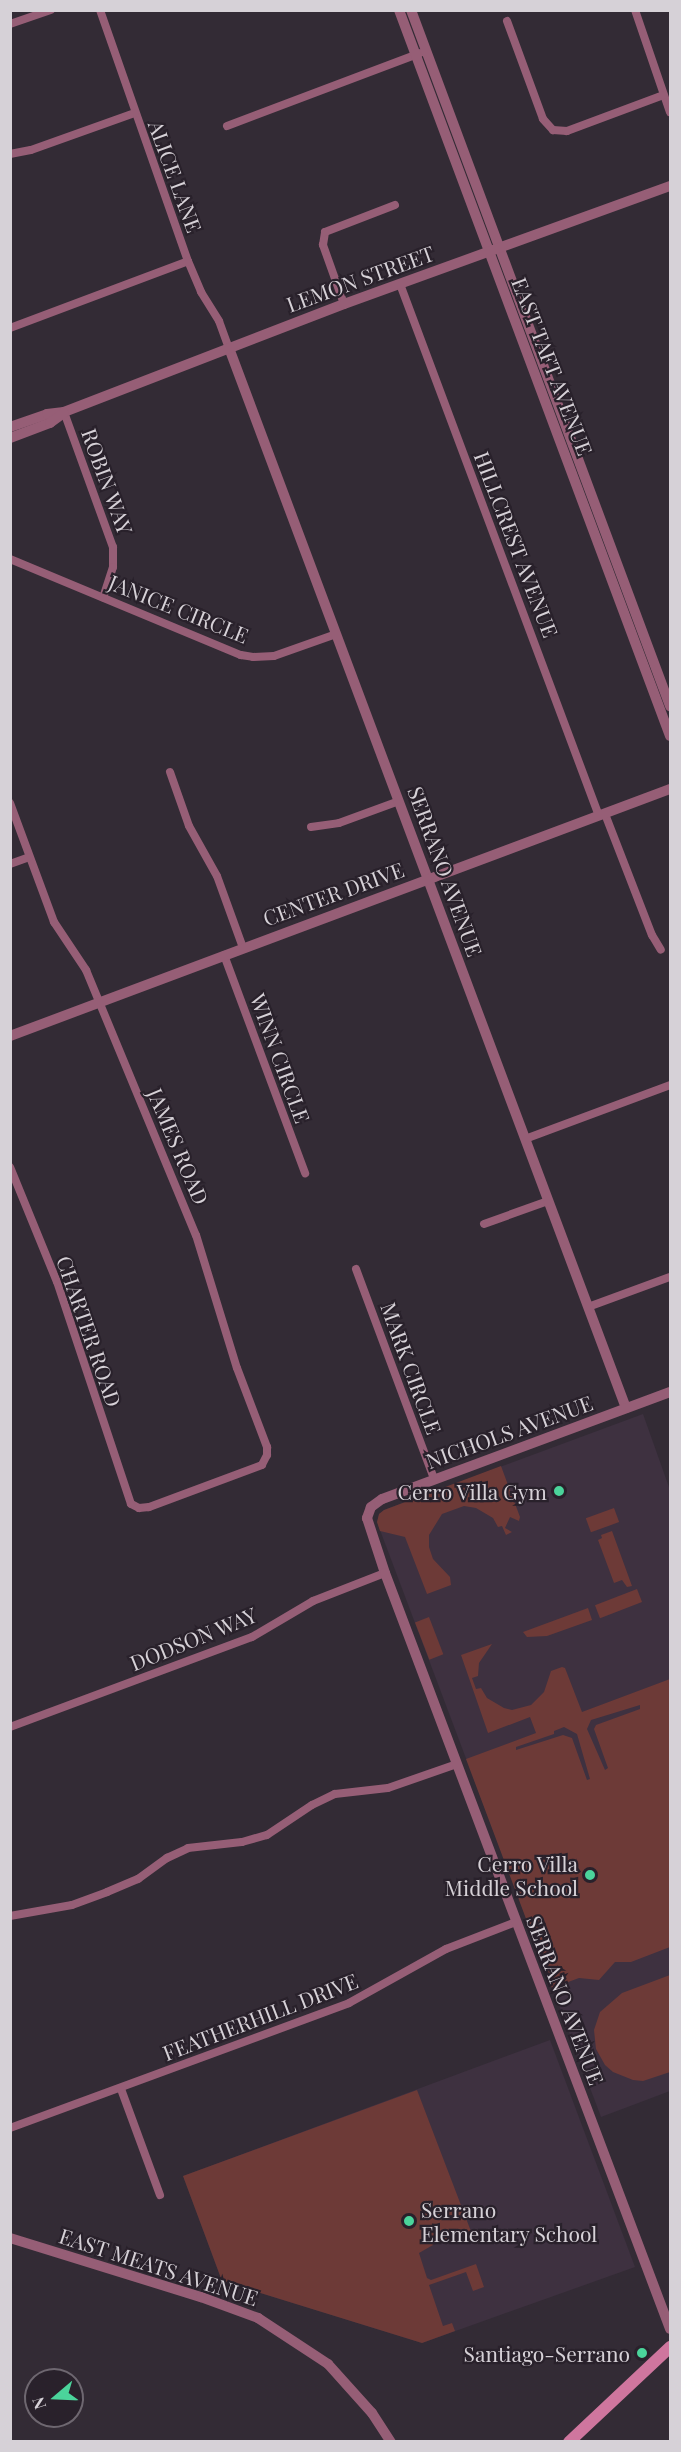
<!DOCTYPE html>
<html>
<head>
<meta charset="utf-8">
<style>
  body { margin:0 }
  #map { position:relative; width:681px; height:2452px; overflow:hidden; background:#332b35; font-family:"Playfair Display",serif }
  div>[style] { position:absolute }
  .built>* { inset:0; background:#3e3140 }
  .green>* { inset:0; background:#6d3a37; transform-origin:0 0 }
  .minor>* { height:8px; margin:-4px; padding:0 4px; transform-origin:4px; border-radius:4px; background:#965e76 }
  .tertiary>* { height:10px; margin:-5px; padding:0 5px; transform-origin:5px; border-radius:5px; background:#965e76 }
  .secondary>* { height:12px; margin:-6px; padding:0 6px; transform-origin:6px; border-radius:6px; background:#cf769e }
  .dots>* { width:16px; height:16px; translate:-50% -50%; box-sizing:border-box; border:3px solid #29212b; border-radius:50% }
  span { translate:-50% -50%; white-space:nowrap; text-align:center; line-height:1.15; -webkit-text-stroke:4.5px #29212b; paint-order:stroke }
  .street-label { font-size:21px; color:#d6d1d7 }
  .poi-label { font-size:21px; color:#d6d1d7 }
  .right { translate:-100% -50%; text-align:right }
  .left { translate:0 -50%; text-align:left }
  .frame { position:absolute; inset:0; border:12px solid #d6d1d7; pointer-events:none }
  .north { position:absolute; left:24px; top:2368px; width:60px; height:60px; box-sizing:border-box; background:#29212b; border:2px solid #6e6770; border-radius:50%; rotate:251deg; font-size:16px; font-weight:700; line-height:24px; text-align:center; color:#d6d1d7 }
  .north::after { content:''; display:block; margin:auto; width:21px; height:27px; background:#4bd49b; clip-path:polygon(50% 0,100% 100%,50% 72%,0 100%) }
</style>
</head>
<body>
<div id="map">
  <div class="built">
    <div style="clip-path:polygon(643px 1414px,670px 1490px,670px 2091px,601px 2117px,377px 1522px,379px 1514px,384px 1510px)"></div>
    <div style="clip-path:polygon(550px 2040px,635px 2267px,422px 2343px,222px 2281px,183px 2176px)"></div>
  </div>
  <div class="green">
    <div style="clip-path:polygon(501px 1466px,520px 1517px,519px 1521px,510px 1517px,505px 1528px,512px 1532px,506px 1535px,502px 1526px,498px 1527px,493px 1518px,476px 1508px,464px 1506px,442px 1514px,429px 1535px,429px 1547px,433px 1559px,450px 1577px,451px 1585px,427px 1594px,405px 1537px,380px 1531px,377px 1522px,379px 1514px,384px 1510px)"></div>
    <div style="left:614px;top:1508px;width:15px;height:30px;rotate:70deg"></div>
    <div style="clip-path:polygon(612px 1531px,632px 1586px,627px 1587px,622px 1580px,614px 1583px,598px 1540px,602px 1538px,601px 1535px)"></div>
    <div style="left:637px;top:1589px;width:14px;height:45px;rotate:69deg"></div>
    <div style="clip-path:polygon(588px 1608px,592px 1620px,547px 1636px,527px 1637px,523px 1632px)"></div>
    <div style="left:429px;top:1617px;width:40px;height:15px;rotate:69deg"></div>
    <div style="clip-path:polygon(evenodd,492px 1644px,479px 1663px,478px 1676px,472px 1678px,476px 1689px,481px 1688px,487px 1698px,504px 1708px,512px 1710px,531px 1705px,544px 1692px,551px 1671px,562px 1667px,565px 1668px,582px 1712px,670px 1679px,670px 1947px,631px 1962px,615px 1962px,599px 1980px,579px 1978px,552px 1988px,466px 1759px,536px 1733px,530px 1717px,488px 1733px,461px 1655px,492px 1644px,640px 1705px,640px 1709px,596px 1725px,594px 1729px,608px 1768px,605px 1770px,587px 1729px,591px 1720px,640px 1705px,492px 1644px,564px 1727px,577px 1734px,590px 1779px,587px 1780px,572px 1738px,563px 1735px,516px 1750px,516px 1747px,554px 1734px,554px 1731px,564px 1727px)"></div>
    <div style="clip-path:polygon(670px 1975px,670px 2072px,643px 2081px,633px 2080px,613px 2072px,605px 2065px,596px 2049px,594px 2030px,600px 2012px,622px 1993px)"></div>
    <div style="clip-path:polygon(417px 2090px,472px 2234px,446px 2243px,436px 2239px,433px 2245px,419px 2253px,427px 2278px,431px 2280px,476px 2264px,484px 2287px,473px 2291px,466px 2272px,429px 2285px,443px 2326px,452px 2323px,455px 2331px,422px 2343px,222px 2281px,183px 2176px)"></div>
  </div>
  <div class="minor">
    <div style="left:100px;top:10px;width:266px;rotate:70.7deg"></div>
    <div style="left:188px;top:261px;width:34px;rotate:67deg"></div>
    <div style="left:201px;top:292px;width:34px;rotate:58deg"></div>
    <div style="left:219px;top:321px;width:29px;rotate:70deg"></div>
    <div style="left:635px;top:10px;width:108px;rotate:71.1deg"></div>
    <div style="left:507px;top:21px;width:104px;rotate:69.8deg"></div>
    <div style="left:543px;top:119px;width:15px;rotate:48deg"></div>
    <div style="left:553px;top:130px;width:14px;rotate:4deg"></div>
    <div style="left:567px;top:131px;width:103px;rotate:-20.4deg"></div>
    <div style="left:10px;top:24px;width:43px;rotate:-18.9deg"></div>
    <div style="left:227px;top:126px;width:206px;rotate:-20.7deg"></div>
    <div style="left:10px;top:154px;width:21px;rotate:-11deg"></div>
    <div style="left:31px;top:150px;width:110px;rotate:-19.6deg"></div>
    <div style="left:400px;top:284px;width:568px;rotate:69.49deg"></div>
    <div style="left:344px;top:304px;width:63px;rotate:-109.6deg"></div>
    <div style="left:323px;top:245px;width:13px;rotate:-81deg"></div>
    <div style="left:325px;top:232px;width:75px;rotate:-21.1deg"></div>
    <div style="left:10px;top:328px;width:190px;rotate:-20.6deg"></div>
    <div style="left:64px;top:412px;width:144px;rotate:70.1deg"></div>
    <div style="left:113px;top:547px;width:20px;rotate:90deg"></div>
    <div style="left:113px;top:567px;width:32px;rotate:108deg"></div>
    <div style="left:10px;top:559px;width:250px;rotate:22.6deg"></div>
    <div style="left:241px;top:655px;width:12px;rotate:9deg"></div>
    <div style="left:253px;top:657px;width:21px;rotate:-3deg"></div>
    <div style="left:274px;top:656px;width:66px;rotate:-19.5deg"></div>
    <div style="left:170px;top:772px;width:57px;rotate:70.6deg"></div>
    <div style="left:189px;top:826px;width:57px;rotate:60.8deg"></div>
    <div style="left:217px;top:876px;width:77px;rotate:70.1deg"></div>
    <div style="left:10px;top:803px;width:127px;rotate:69.7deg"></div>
    <div style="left:54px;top:922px;width:58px;rotate:56.3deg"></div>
    <div style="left:86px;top:970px;width:287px;rotate:67.5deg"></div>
    <div style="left:196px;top:1235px;width:139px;rotate:72.9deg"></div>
    <div style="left:237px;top:1368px;width:85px;rotate:69.2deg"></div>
    <div style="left:267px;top:1447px;width:8px;rotate:90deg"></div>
    <div style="left:267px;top:1455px;width:11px;rotate:117deg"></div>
    <div style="left:262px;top:1465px;width:121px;rotate:159.6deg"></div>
    <div style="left:149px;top:1507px;width:10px;rotate:174deg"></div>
    <div style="left:139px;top:1508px;width:9px;rotate:-153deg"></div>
    <div style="left:131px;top:1504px;width:234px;rotate:-108.4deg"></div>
    <div style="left:57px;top:1282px;width:124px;rotate:-112.2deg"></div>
    <div style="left:605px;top:814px;width:130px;rotate:68.8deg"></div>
    <div style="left:652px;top:935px;width:17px;rotate:59deg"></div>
    <div style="left:311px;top:827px;width:28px;rotate:-8deg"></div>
    <div style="left:339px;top:823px;width:64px;rotate:-20.1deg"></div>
    <div style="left:10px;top:864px;width:20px;rotate:-20deg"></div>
    <div style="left:224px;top:955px;width:233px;rotate:69.6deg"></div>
    <div style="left:525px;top:1139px;width:155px;rotate:-20.4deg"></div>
    <div style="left:484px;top:1224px;width:68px;rotate:-19.8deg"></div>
    <div style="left:356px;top:1269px;width:224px;rotate:69.6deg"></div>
    <div style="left:588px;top:1307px;width:87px;rotate:-20.1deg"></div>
    <div style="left:10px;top:1727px;width:258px;rotate:-20.4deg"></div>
    <div style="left:252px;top:1637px;width:71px;rotate:-30.5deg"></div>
    <div style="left:313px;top:1601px;width:77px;rotate:-21.3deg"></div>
    <div style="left:10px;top:1916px;width:63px;rotate:-10.1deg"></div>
    <div style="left:72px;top:1905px;width:37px;rotate:-20deg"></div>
    <div style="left:107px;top:1892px;width:34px;rotate:-23deg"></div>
    <div style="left:138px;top:1879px;width:36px;rotate:-36deg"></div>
    <div style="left:167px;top:1858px;width:23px;rotate:-25deg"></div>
    <div style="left:188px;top:1848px;width:54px;rotate:-6.3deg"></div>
    <div style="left:242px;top:1842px;width:26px;rotate:-16deg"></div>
    <div style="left:267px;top:1835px;width:54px;rotate:-33.7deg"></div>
    <div style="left:312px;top:1805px;width:25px;rotate:-26deg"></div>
    <div style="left:335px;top:1794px;width:53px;rotate:-6.5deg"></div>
    <div style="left:388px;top:1788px;width:73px;rotate:-19.2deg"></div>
    <div style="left:121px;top:2089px;width:113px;rotate:69.8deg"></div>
    <div style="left:10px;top:2128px;width:361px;rotate:-20.2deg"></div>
    <div style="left:349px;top:2003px;width:111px;rotate:-29.1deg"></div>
    <div style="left:446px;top:1949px;width:75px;rotate:-21.1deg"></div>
  </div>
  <div class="tertiary">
    <div style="left:399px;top:10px;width:775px;rotate:69.53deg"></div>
    <div style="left:411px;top:10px;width:743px;rotate:69.59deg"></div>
    <div style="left:229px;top:348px;width:1132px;rotate:69.47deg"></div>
    <div style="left:10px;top:427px;width:39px;rotate:-19deg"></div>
    <div style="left:47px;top:414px;width:17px;rotate:-7deg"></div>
    <div style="left:64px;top:412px;width:300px;rotate:-21.1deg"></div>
    <div style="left:344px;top:304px;width:347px;rotate:-19.9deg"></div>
    <div style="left:10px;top:438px;width:43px;rotate:-20.6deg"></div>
    <div style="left:50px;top:423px;width:17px;rotate:-36deg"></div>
    <div style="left:10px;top:1036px;width:705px;rotate:-20.52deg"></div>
    <div style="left:670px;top:1392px;width:307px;rotate:159.6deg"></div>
    <div style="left:382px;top:1499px;width:14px;rotate:144deg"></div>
    <div style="left:371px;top:1507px;width:12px;rotate:110deg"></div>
    <div style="left:367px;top:1518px;width:58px;rotate:71.9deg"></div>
    <div style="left:385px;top:1573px;width:808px;rotate:69.34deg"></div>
    <div style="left:10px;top:2238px;width:200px;rotate:17.2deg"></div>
    <div style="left:201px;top:2297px;width:61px;rotate:20.2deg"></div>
    <div style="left:258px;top:2318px;width:84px;rotate:33.3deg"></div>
    <div style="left:328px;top:2364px;width:66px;rotate:48.1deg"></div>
    <div style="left:372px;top:2413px;width:35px;rotate:57deg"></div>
  </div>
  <div class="secondary">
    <div style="left:569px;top:2442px;width:139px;rotate:-43.2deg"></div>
  </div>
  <div class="dots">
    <div style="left:559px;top:1491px;background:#4bd49b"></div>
    <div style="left:590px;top:1875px;background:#4bd49b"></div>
    <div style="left:409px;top:2221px;background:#4bd49b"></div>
    <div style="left:642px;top:2353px;background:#4bd49b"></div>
  </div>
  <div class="street-label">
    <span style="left:176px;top:176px;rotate:70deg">ALICE LANE</span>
    <span style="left:360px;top:278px;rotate:-20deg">LEMON STREET</span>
    <span style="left:553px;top:366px;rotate:69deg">EAST TAFT AVENUE</span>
    <span style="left:108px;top:481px;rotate:70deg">ROBIN WAY</span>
    <span style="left:517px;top:544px;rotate:69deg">HILLCREST AVENUE</span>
    <span style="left:179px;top:608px;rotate:22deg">JANICE CIRCLE</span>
    <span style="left:446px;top:871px;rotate:70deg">SERRANO AVENUE</span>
    <span style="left:333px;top:893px;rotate:-20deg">CENTER DRIVE</span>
    <span style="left:281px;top:1058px;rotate:70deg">WINN CIRCLE</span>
    <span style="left:179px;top:1146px;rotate:67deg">JAMES ROAD</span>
    <span style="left:90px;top:1331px;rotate:71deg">CHARTER ROAD</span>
    <span style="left:412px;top:1368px;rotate:70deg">MARK CIRCLE</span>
    <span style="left:509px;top:1431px;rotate:-20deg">NICHOLS AVENUE</span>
    <span style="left:193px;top:1638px;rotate:-22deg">DODSON WAY</span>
    <span style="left:566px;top:2000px;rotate:69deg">SERRANO AVENUE</span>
    <span style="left:260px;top:2016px;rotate:-21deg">FEATHERHILL DRIVE</span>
    <span style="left:159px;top:2266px;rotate:18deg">EAST MEATS AVENUE</span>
  </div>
  <div class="poi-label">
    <span class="right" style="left:547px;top:1491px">Cerro Villa Gym</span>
    <span class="right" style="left:578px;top:1875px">Cerro Villa<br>Middle School</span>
    <span class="left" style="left:421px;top:2221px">Serrano<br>Elementary School</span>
    <span class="right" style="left:630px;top:2353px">Santiago-Serrano</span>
  </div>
  <div class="frame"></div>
  <div class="north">N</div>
</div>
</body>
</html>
